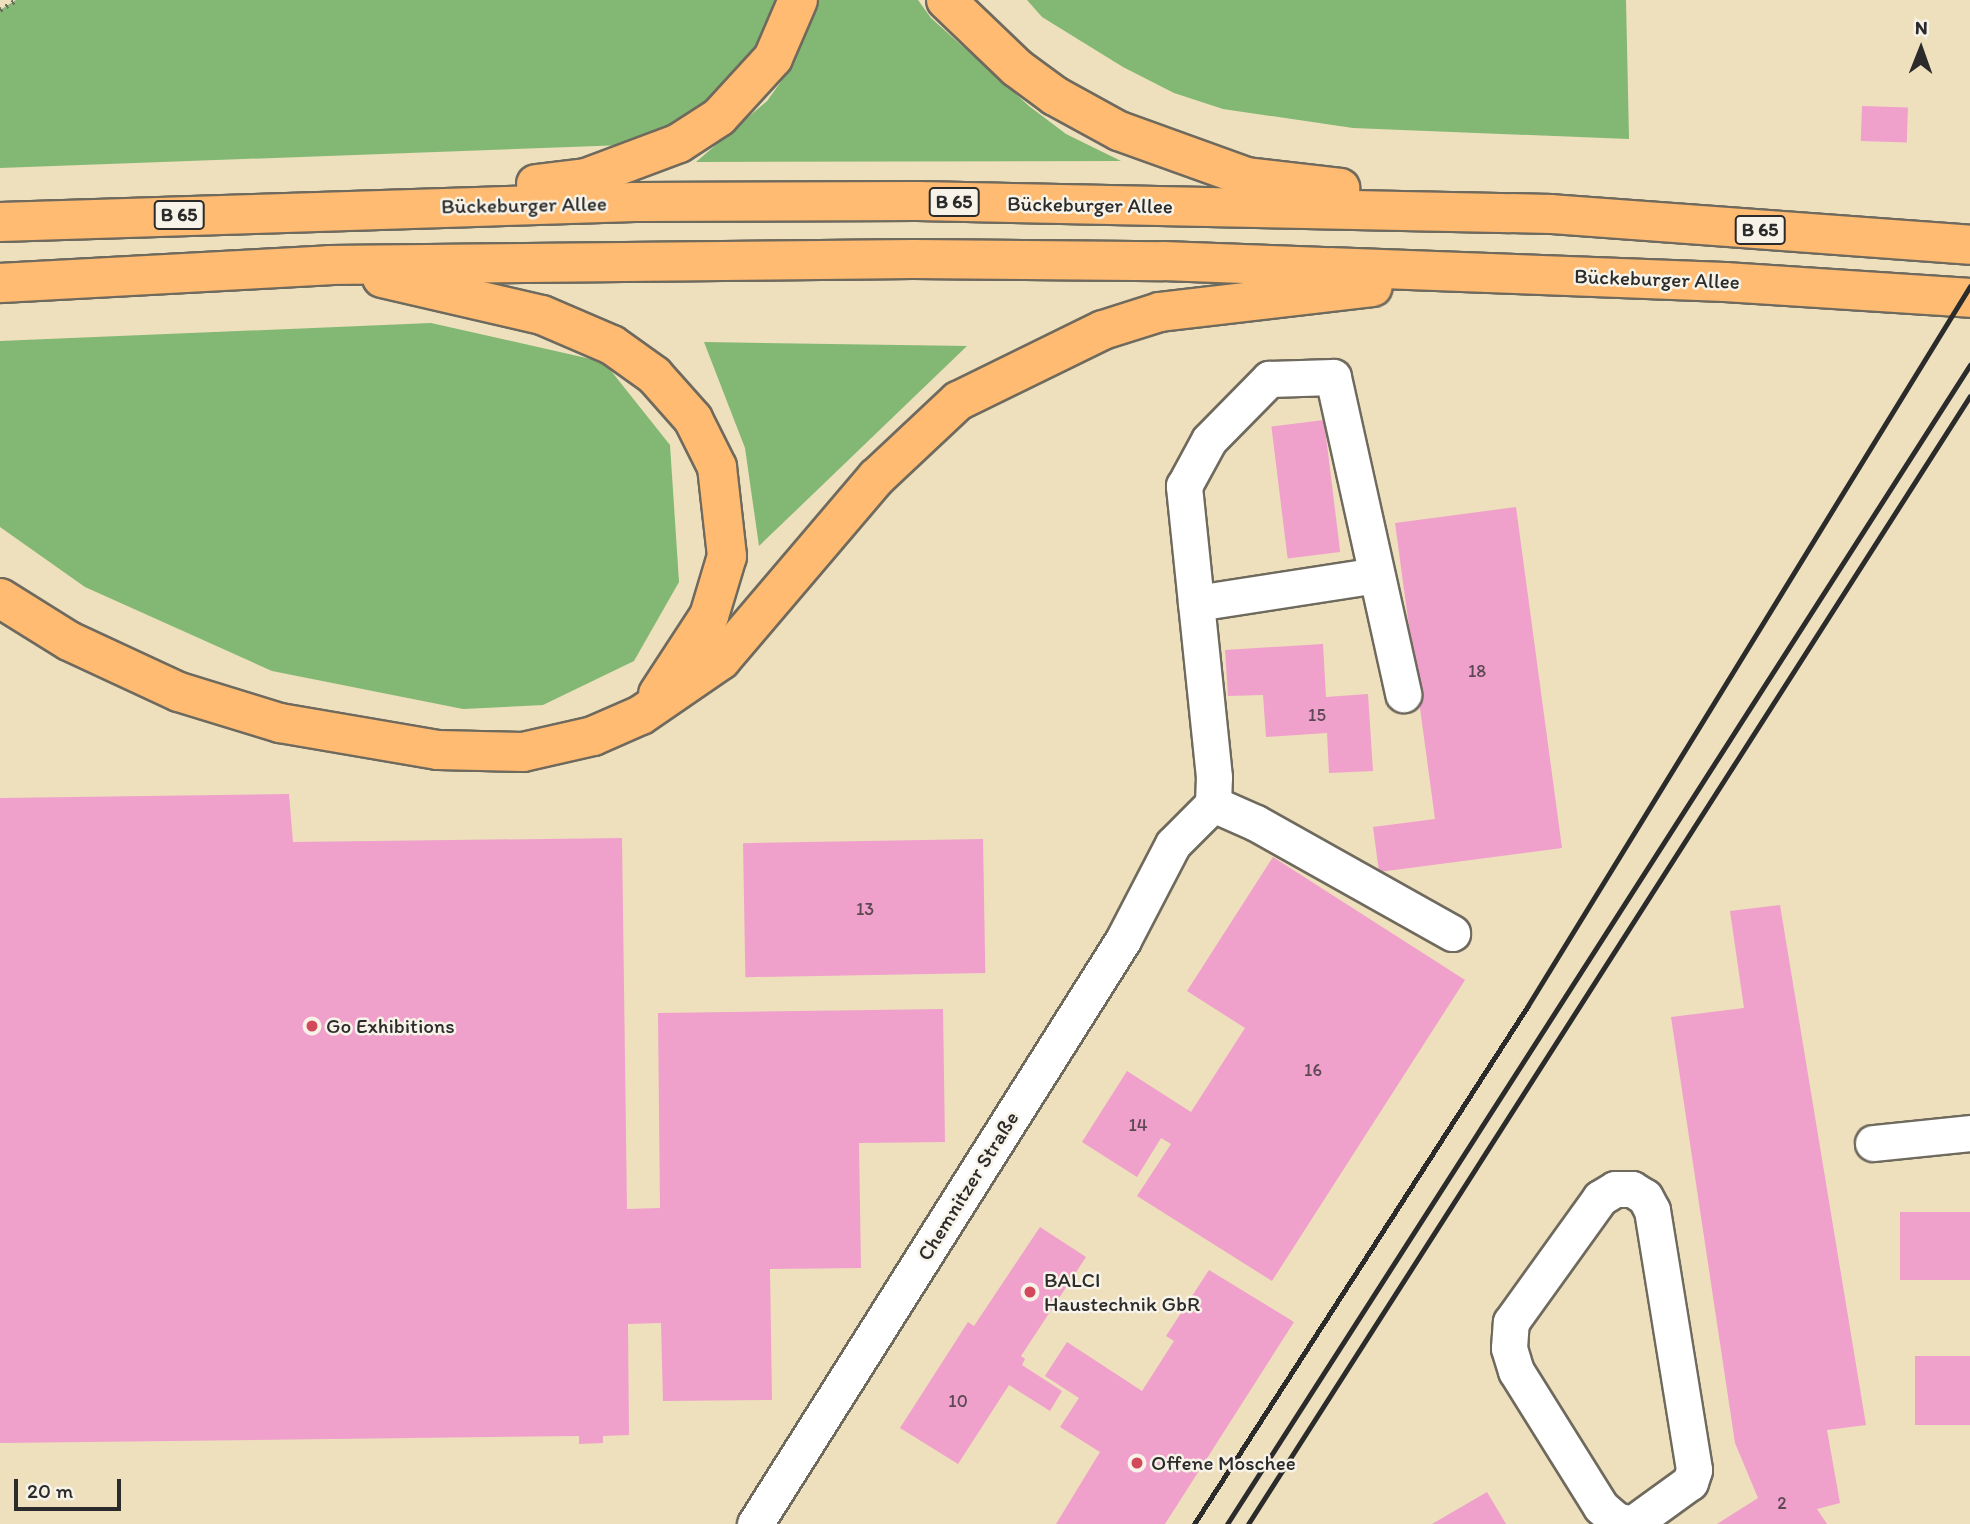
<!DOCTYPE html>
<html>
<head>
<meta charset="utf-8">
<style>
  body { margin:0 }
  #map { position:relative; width:1970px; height:1524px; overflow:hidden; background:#eedfbd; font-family:Itim,sans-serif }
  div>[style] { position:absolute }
  .forest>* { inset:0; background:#82b874 }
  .building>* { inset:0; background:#efa1cb; transform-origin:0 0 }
  .path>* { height:4.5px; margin-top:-2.25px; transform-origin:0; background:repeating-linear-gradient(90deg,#6f6a5e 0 2px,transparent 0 7px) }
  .roads { filter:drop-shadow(2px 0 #6f6a5e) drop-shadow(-2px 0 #6f6a5e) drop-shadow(0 2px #6f6a5e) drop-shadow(0 -2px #6f6a5e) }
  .minor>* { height:35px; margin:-17.5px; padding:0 17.5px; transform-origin:17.5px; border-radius:17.5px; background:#fff }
  .highway>* { height:38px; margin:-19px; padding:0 19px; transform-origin:19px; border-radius:19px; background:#ffbb71 }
  .rail>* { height:5px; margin:-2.5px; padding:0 2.5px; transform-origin:2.5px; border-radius:2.5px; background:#2b2b2b }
  .dots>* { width:19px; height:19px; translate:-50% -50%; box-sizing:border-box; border:4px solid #f7f3e8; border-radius:50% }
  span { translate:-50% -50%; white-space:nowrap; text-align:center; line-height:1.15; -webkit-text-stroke:5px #f7f3e8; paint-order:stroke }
  .number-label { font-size:18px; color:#5c4853 }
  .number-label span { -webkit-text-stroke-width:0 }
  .shield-label span { padding:2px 5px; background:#f7f3e8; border:2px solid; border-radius:5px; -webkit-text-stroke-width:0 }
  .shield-label { font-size:19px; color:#2b2b2b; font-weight:700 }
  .street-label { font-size:21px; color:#2b2b2b }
  .poi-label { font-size:21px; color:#2b2b2b }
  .left { translate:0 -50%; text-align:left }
  .north { position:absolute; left:1886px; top:14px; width:70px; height:70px; -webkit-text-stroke:5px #f7f3e8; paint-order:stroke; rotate:1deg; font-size:19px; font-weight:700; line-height:28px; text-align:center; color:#2b2b2b }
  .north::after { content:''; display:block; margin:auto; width:24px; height:32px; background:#2b2b2b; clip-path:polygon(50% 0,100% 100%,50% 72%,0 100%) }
  .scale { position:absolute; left:14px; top:1479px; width:107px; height:32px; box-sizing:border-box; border:4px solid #2b2b2b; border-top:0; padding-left:9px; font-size:21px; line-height:24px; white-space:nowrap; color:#2b2b2b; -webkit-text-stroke:5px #f7f3e8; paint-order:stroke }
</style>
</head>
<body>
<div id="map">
  <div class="forest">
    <div style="clip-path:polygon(16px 0,798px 0,679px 143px,0 168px,0 10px)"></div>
    <div style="clip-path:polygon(819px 0,918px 0,931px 18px,1029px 106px,1066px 134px,1121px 161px,696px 162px,767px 101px,793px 65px)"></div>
    <div style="clip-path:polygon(1027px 0,1626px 0,1629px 139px,1353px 128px,1223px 109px,1174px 93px,1123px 67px,1042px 17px)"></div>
    <div style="clip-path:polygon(431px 323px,604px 362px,670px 445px,679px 582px,634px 661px,543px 705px,463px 709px,272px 671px,85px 587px,0 527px,0 341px)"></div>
    <div style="clip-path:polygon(704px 342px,967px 346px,759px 546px,745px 448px)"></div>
  </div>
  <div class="building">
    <div style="left:1862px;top:106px;width:46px;height:35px;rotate:2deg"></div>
    <div style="left:1324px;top:420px;width:133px;height:53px;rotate:83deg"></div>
    <div style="clip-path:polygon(1516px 507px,1562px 848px,1379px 872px,1373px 827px,1435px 819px,1395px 523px)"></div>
    <div style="clip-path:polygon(1323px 644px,1326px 697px,1368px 694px,1373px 771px,1329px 773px,1327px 733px,1266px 737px,1263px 695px,1228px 696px,1225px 650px)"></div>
    <div style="clip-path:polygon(289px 794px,293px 842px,622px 838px,627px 1209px,660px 1208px,658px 1013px,943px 1009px,945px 1142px,859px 1143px,861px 1268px,770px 1269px,772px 1400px,663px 1401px,661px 1323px,628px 1324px,629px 1435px,603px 1436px,603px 1443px,579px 1444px,579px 1436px,0 1443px,0 798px)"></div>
    <div style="left:983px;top:839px;width:134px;height:240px;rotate:89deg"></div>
    <div style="clip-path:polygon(1273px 857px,1465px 980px,1272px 1281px,1137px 1196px,1171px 1144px,1161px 1138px,1137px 1177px,1082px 1142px,1127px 1071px,1191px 1112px,1245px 1028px,1187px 991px)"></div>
    <div style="clip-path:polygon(1780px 905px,1866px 1425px,1827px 1430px,1840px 1503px,1817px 1509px,1827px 1524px,1717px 1524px,1758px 1498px,1735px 1443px,1671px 1017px,1744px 1008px,1730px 911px)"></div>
    <div style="left:1970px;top:1212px;width:68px;height:70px;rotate:90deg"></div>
    <div style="clip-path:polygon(1040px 1227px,1086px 1257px,1021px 1356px,1025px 1359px,1022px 1365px,1062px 1391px,1050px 1411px,1009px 1385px,958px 1464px,900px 1428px,968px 1322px,974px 1326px)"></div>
    <div style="clip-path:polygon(1209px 1270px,1294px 1322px,1165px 1524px,1056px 1524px,1100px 1452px,1060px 1427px,1079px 1398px,1045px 1376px,1067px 1342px,1142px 1391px,1174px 1341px,1166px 1336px)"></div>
    <div style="left:1970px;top:1356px;width:69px;height:55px;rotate:90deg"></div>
    <div style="clip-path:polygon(1487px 1492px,1506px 1524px,1432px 1524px)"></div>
  </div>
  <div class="path">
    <div style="left:0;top:10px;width:19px;rotate:-32deg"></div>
  </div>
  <div class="roads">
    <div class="minor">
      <div style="left:1196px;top:603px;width:182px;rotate:-8.8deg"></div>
      <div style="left:1213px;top:804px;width:47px;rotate:23.8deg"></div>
      <div style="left:1256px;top:823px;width:225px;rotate:29.3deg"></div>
      <div style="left:1873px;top:1143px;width:98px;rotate:-5.9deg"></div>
      <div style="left:1615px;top:1189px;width:17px"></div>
      <div style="left:1632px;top:1189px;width:15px;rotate:32deg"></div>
      <div style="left:1645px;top:1197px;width:15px;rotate:62deg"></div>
      <div style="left:1652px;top:1210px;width:263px;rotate:80.8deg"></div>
      <div style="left:1694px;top:1470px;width:13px;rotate:108deg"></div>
      <div style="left:1690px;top:1482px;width:72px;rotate:144.1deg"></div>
      <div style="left:1632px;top:1524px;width:16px;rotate:-166deg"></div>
      <div style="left:1616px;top:1520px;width:20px;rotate:-139deg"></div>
      <div style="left:1601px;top:1507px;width:160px;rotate:-122deg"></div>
      <div style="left:1516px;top:1371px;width:24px;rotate:-107deg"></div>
      <div style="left:1509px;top:1348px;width:26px;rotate:-86deg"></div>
      <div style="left:1511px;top:1322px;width:153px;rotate:-54.3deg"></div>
      <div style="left:1600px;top:1198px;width:17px;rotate:-31deg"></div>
      <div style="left:755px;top:1524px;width:690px;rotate:-57.78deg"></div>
      <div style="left:1123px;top:940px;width:108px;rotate:-62.5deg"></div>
      <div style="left:1173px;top:844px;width:57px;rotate:-45deg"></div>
      <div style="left:1213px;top:804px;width:27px;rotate:-88deg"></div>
      <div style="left:1214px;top:777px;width:293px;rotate:-95.9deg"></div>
      <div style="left:1184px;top:486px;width:52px;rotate:-61.5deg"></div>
      <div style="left:1209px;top:440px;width:86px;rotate:-45.5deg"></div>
      <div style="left:1269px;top:379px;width:64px;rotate:-1.8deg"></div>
      <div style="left:1333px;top:377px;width:325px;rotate:77.5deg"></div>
    </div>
    <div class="highway">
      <div style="left:946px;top:0;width:98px;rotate:43.8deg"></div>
      <div style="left:1017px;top:68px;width:47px;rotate:36.4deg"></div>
      <div style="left:1055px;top:96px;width:73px;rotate:28.7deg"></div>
      <div style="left:1119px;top:131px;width:136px;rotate:19.8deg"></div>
      <div style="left:1247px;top:177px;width:94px;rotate:6.7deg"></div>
      <div style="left:536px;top:184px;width:50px;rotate:-6.8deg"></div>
      <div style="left:586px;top:178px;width:99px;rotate:-20.6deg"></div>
      <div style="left:679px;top:143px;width:48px;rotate:-33deg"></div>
      <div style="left:719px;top:117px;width:80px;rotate:-47.5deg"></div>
      <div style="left:773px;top:58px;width:63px;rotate:-66.7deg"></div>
      <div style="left:0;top:222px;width:635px;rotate:-1.8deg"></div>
      <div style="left:635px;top:202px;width:282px;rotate:-0.2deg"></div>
      <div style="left:917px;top:201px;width:634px;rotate:1.17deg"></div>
      <div style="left:1551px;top:214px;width:420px;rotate:4.2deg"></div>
      <div style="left:382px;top:278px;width:164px;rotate:13deg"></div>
      <div style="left:542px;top:315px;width:76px;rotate:23.2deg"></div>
      <div style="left:612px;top:345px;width:52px;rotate:35.5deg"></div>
      <div style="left:654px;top:375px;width:59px;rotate:48.4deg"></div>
      <div style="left:693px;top:419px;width:54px;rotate:63.4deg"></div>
      <div style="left:717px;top:467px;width:90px;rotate:83.6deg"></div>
      <div style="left:727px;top:556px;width:63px;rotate:106.7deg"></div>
      <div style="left:709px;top:616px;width:93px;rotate:123.2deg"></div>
      <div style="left:0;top:283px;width:329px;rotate:-3.1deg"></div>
      <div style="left:329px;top:265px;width:584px;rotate:-0.59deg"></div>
      <div style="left:913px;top:259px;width:250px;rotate:0.5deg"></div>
      <div style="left:1163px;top:261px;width:326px;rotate:2.1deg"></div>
      <div style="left:1489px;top:273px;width:236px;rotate:2.2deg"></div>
      <div style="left:1725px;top:282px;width:246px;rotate:3.7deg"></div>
      <div style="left:0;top:598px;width:81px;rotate:31.9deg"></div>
      <div style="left:69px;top:641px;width:121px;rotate:24.9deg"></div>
      <div style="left:179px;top:692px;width:106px;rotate:17.1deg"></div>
      <div style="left:280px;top:723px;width:160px;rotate:9.7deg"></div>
      <div style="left:438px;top:750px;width:85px;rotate:1.3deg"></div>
      <div style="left:523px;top:752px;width:72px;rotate:-12.9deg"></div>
      <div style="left:593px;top:736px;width:52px;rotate:-23.6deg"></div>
      <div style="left:641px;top:715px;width:97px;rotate:-34.5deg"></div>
      <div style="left:721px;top:660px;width:240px;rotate:-49.6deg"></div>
      <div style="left:877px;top:477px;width:111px;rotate:-43.2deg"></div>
      <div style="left:958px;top:401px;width:161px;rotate:-26.1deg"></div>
      <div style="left:1103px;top:330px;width:60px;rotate:-17.5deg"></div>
      <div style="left:1160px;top:312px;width:214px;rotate:-6.7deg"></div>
    </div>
  </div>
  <div class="rail">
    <div style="left:1194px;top:1524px;width:615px;rotate:-57.21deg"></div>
    <div style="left:1527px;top:1007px;width:846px;rotate:-58.43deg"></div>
    <div style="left:1227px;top:1524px;width:1377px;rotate:-57.34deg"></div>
    <div style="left:1248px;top:1524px;width:1339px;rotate:-57.38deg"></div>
  </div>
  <div class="dots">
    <div style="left:312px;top:1026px;background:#d1495b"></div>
    <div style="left:1030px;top:1292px;background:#d1495b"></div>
    <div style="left:1137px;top:1463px;background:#d1495b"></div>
  </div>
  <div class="number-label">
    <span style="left:1477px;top:671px">18</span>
    <span style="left:1317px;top:715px">15</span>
    <span style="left:865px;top:909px">13</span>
    <span style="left:1313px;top:1070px">16</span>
    <span style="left:1138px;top:1125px">14</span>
    <span style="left:958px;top:1401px">10</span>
    <span style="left:1782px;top:1503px">2</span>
  </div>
  <div class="shield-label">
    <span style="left:954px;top:202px">B 65</span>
    <span style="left:179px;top:215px">B 65</span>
    <span style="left:1760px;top:230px">B 65</span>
  </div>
  <div class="street-label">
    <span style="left:524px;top:205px;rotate:-1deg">Bückeburger Allee</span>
    <span style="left:1090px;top:205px;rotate:1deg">Bückeburger Allee</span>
    <span style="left:1657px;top:279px;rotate:2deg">Bückeburger Allee</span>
    <span style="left:968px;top:1186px;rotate:-58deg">Chemnitzer Straße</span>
  </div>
  <div class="poi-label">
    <span class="left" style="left:326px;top:1026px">Go Exhibitions</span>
    <span class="left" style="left:1044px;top:1292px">BALCI<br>Haustechnik GbR</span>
    <span class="left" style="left:1151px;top:1463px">Offene Moschee</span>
  </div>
  <div class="north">N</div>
  <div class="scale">20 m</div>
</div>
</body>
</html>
